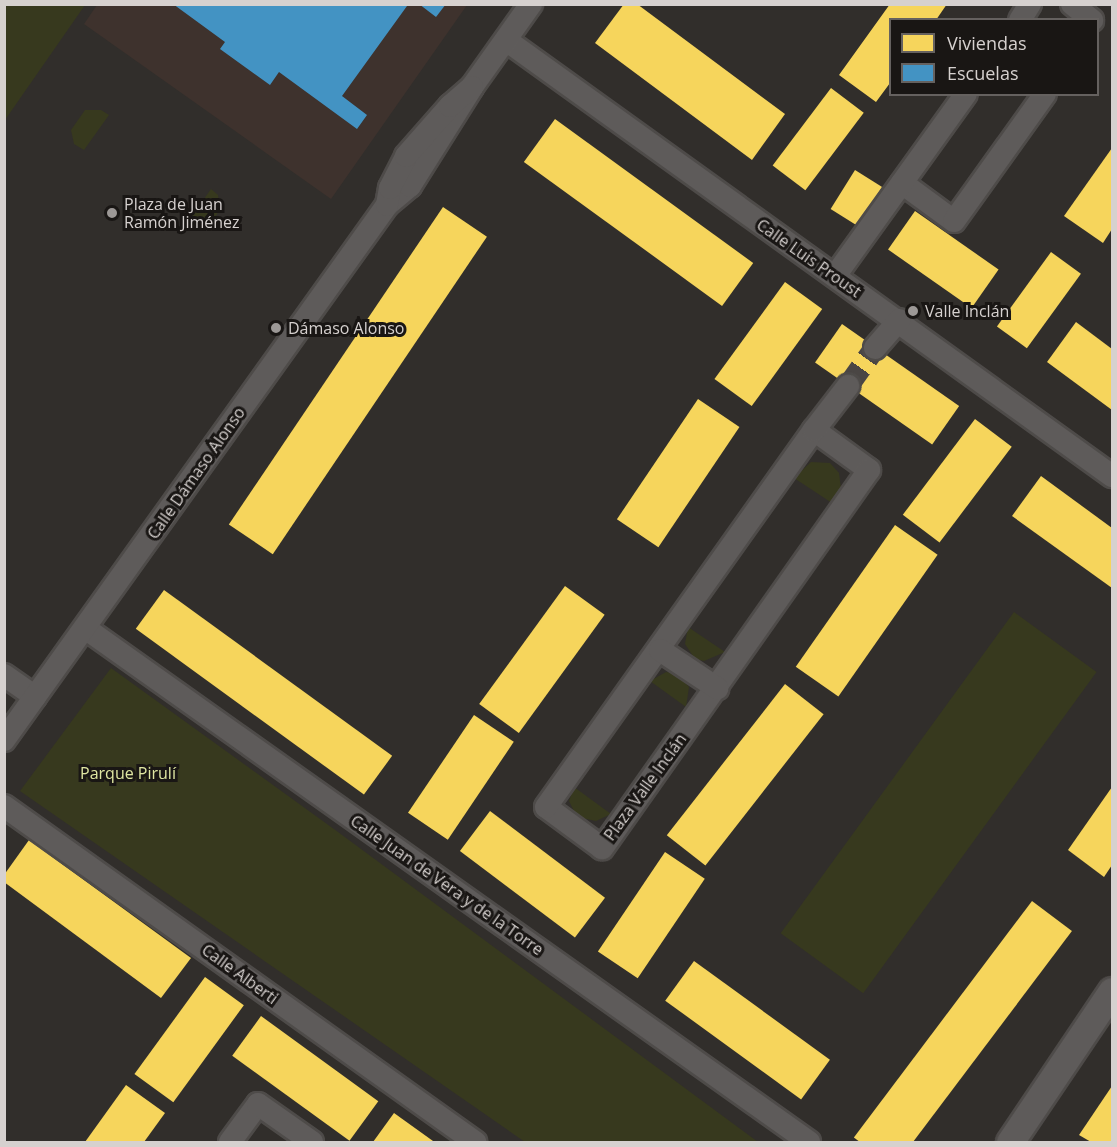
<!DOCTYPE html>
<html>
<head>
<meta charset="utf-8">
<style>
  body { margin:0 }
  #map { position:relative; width:1117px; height:1147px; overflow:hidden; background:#312e2b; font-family:"Open Sans",sans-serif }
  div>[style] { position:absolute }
  .built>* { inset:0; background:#3e322d }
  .green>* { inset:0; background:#37391e; transform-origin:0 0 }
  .homes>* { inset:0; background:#f6d55c; transform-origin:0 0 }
  .schools>* { inset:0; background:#4393c3 }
  .minor-tunnel>* { height:22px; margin-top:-11px; transform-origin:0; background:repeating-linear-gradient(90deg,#4a4644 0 22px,transparent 0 33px) }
  .roads { filter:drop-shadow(2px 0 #4e4b49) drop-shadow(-2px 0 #4e4b49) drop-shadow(0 2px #4e4b49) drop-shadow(0 -2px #4e4b49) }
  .minor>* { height:22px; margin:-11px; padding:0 11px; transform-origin:11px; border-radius:11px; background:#5e5b5a }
  .tertiary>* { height:27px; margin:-13.5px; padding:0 13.5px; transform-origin:13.5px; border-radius:13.5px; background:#5e5b5a }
  .dots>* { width:16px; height:16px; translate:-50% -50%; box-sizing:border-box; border:3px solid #191614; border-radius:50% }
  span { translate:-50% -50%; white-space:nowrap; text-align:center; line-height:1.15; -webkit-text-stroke:6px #191614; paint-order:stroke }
  .poi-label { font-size:16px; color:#d6d1cf }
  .left { translate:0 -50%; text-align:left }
  .street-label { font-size:16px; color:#d6d1cf }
  .park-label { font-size:16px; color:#dfe6a2 }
  .frame { position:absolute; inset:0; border:6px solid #d6d1cf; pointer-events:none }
  .legend { position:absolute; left:889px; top:18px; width:210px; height:78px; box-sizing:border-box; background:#191614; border:2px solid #65615f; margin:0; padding:8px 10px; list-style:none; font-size:18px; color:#d6d1cf }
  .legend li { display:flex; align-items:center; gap:12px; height:30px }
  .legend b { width:30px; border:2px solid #65615f }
</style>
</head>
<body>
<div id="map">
  <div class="built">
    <div style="clip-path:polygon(97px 5px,467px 5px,331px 199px,84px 24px)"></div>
  </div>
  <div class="green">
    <div style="clip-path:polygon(5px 4px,85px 5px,5px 120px,4px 5px)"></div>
    <div style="clip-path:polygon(85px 110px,101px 110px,109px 115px,84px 150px,74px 144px,71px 130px)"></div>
    <div style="clip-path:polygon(211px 189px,218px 195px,220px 210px,207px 227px,193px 227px,187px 223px)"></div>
    <div style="clip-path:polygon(811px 462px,830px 463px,839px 473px,841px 489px,832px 503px,794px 478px)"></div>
    <div style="left:1014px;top:612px;width:102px;height:397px;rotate:36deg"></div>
    <div style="clip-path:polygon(688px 627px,725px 652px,704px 661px,695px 659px,685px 644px)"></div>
    <div style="clip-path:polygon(111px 668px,338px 832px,758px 1142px,525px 1142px,20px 791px)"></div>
    <div style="clip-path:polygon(666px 672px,677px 674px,689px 687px,686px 707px,650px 681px)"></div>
    <div style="clip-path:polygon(574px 787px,611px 814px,596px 821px,577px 817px,569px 801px)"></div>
  </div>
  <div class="homes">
    <div style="clip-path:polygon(624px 4px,637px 4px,785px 114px,752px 160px,595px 43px)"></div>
    <div style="clip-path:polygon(890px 4px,947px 4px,936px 20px,890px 20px,890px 83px,876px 102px,839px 75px)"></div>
    <div style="left:831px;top:88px;width:41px;height:97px;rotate:37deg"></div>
    <div style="left:555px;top:119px;width:245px;height:53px;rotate:36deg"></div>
    <div style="clip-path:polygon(1112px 148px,1112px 229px,1103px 243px,1064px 216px)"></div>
    <div style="left:855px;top:170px;width:32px;height:46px;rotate:32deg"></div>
    <div style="left:443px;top:207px;width:53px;height:383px;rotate:34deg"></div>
    <div style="left:915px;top:211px;width:102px;height:47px;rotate:35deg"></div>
    <div style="left:1051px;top:252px;width:37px;height:92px;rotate:36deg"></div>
    <div style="left:785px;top:282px;width:46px;height:120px;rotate:36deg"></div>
    <div style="clip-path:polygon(1076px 322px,1112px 349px,1112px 410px,1047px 362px)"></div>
    <div style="left:842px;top:324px;width:143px;height:47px;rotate:35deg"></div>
    <div style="left:698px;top:399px;width:50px;height:145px;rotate:34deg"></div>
    <div style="left:975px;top:419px;width:46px;height:120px;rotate:37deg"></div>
    <div style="clip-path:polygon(1041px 476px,1112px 528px,1112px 588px,1012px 516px)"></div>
    <div style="left:895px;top:525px;width:52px;height:173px;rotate:35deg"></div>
    <div style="left:565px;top:586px;width:49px;height:146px;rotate:36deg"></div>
    <div style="left:164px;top:590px;width:282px;height:48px;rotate:36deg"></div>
    <div style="left:785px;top:684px;width:49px;height:192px;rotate:38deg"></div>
    <div style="left:474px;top:715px;width:48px;height:118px;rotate:34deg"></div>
    <div style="clip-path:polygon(1112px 787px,1112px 865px,1104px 877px,1068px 850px)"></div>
    <div style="left:490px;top:811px;width:144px;height:50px;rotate:37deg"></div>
    <div style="clip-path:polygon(29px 840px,191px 958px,161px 998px,4px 882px,4px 875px)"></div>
    <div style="left:665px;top:852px;width:48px;height:120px;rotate:34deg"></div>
    <div style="left:1032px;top:901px;width:50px;height:296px;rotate:37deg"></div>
    <div style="left:694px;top:961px;width:168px;height:49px;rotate:36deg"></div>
    <div style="left:205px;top:977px;width:48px;height:120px;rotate:36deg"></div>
    <div style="left:261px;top:1016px;width:145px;height:49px;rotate:36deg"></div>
    <div style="clip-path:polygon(126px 1085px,165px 1113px,144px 1142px,85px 1142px)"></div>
    <div style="clip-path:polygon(1112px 1086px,1112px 1142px,1091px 1142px,1079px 1135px)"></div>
    <div style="clip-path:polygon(394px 1113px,433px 1141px,432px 1142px,373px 1142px)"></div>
  </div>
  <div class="schools">
    <div style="clip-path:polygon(173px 4px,404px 4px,407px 6px,342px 96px,367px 115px,357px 129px,279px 72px,270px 85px,220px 49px,225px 42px)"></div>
    <div style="clip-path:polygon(419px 4px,446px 4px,436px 17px)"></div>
  </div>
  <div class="minor-tunnel">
    <div style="left:848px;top:386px;width:47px;rotate:-54.6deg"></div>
  </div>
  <div class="roads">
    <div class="minor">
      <div style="left:1072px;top:4px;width:26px;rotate:39deg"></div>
      <div style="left:1020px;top:20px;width:19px;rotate:-58deg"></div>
      <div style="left:506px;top:40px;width:747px;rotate:35.73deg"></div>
      <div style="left:902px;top:183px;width:64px;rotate:36.2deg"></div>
      <div style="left:954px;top:221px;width:156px;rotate:-54.4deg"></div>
      <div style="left:387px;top:205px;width:30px;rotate:-40deg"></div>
      <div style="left:410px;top:186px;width:117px;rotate:-57.9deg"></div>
      <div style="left:472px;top:87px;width:102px;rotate:-54.6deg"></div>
      <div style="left:835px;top:276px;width:224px;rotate:-54.3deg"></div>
      <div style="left:875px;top:348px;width:37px;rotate:-49deg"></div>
      <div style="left:814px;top:430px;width:68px;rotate:36deg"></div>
      <div style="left:869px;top:470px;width:463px;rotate:125.2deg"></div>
      <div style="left:602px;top:848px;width:69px;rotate:-143.8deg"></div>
      <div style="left:546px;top:807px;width:463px;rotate:-54.6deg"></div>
      <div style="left:814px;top:430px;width:56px;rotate:-52.3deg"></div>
      <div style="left:85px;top:628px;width:888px;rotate:35.37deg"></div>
      <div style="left:660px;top:650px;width:69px;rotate:33.7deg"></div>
      <div style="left:4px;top:675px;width:38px;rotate:35deg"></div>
      <div style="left:4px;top:740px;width:658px;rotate:-54.4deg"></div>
      <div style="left:387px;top:205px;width:17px;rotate:-80deg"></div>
      <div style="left:390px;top:188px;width:36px;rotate:-63deg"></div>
      <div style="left:406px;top:156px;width:67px;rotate:-48.7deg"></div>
      <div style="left:450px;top:106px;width:29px;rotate:-41deg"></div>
      <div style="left:4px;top:806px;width:579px;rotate:35.5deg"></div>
      <div style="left:230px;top:1142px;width:47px;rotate:-53.6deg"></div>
      <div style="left:258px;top:1104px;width:66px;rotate:35.1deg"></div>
    </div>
    <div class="tertiary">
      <div style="left:1010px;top:1142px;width:182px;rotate:-56deg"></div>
    </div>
  </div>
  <div class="dots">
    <div style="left:112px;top:213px;background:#9c9896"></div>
    <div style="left:913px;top:311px;background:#9c9896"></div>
    <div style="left:276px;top:328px;background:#9c9896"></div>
  </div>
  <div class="poi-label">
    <span class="left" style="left:124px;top:213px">Plaza de Juan<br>Ramón Jiménez</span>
    <span class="left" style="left:925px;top:311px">Valle Inclán</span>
    <span class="left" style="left:288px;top:328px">Dámaso Alonso</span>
  </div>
  <div class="street-label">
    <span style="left:809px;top:258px;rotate:35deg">Calle Luis Proust</span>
    <span style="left:196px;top:473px;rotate:-55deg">Calle Dámaso Alonso</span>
    <span style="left:645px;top:787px;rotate:-54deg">Plaza Valle Inclán</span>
    <span style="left:447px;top:885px;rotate:35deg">Calle Juan de Vera y de la Torre</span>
    <span style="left:240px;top:974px;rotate:36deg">Calle Alberti</span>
  </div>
  <div class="park-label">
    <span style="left:128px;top:773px">Parque Pirulí</span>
  </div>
  <div class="frame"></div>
  <ul class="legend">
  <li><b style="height:16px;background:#f6d55c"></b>Viviendas</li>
  <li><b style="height:16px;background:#4393c3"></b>Escuelas</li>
  </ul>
</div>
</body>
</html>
